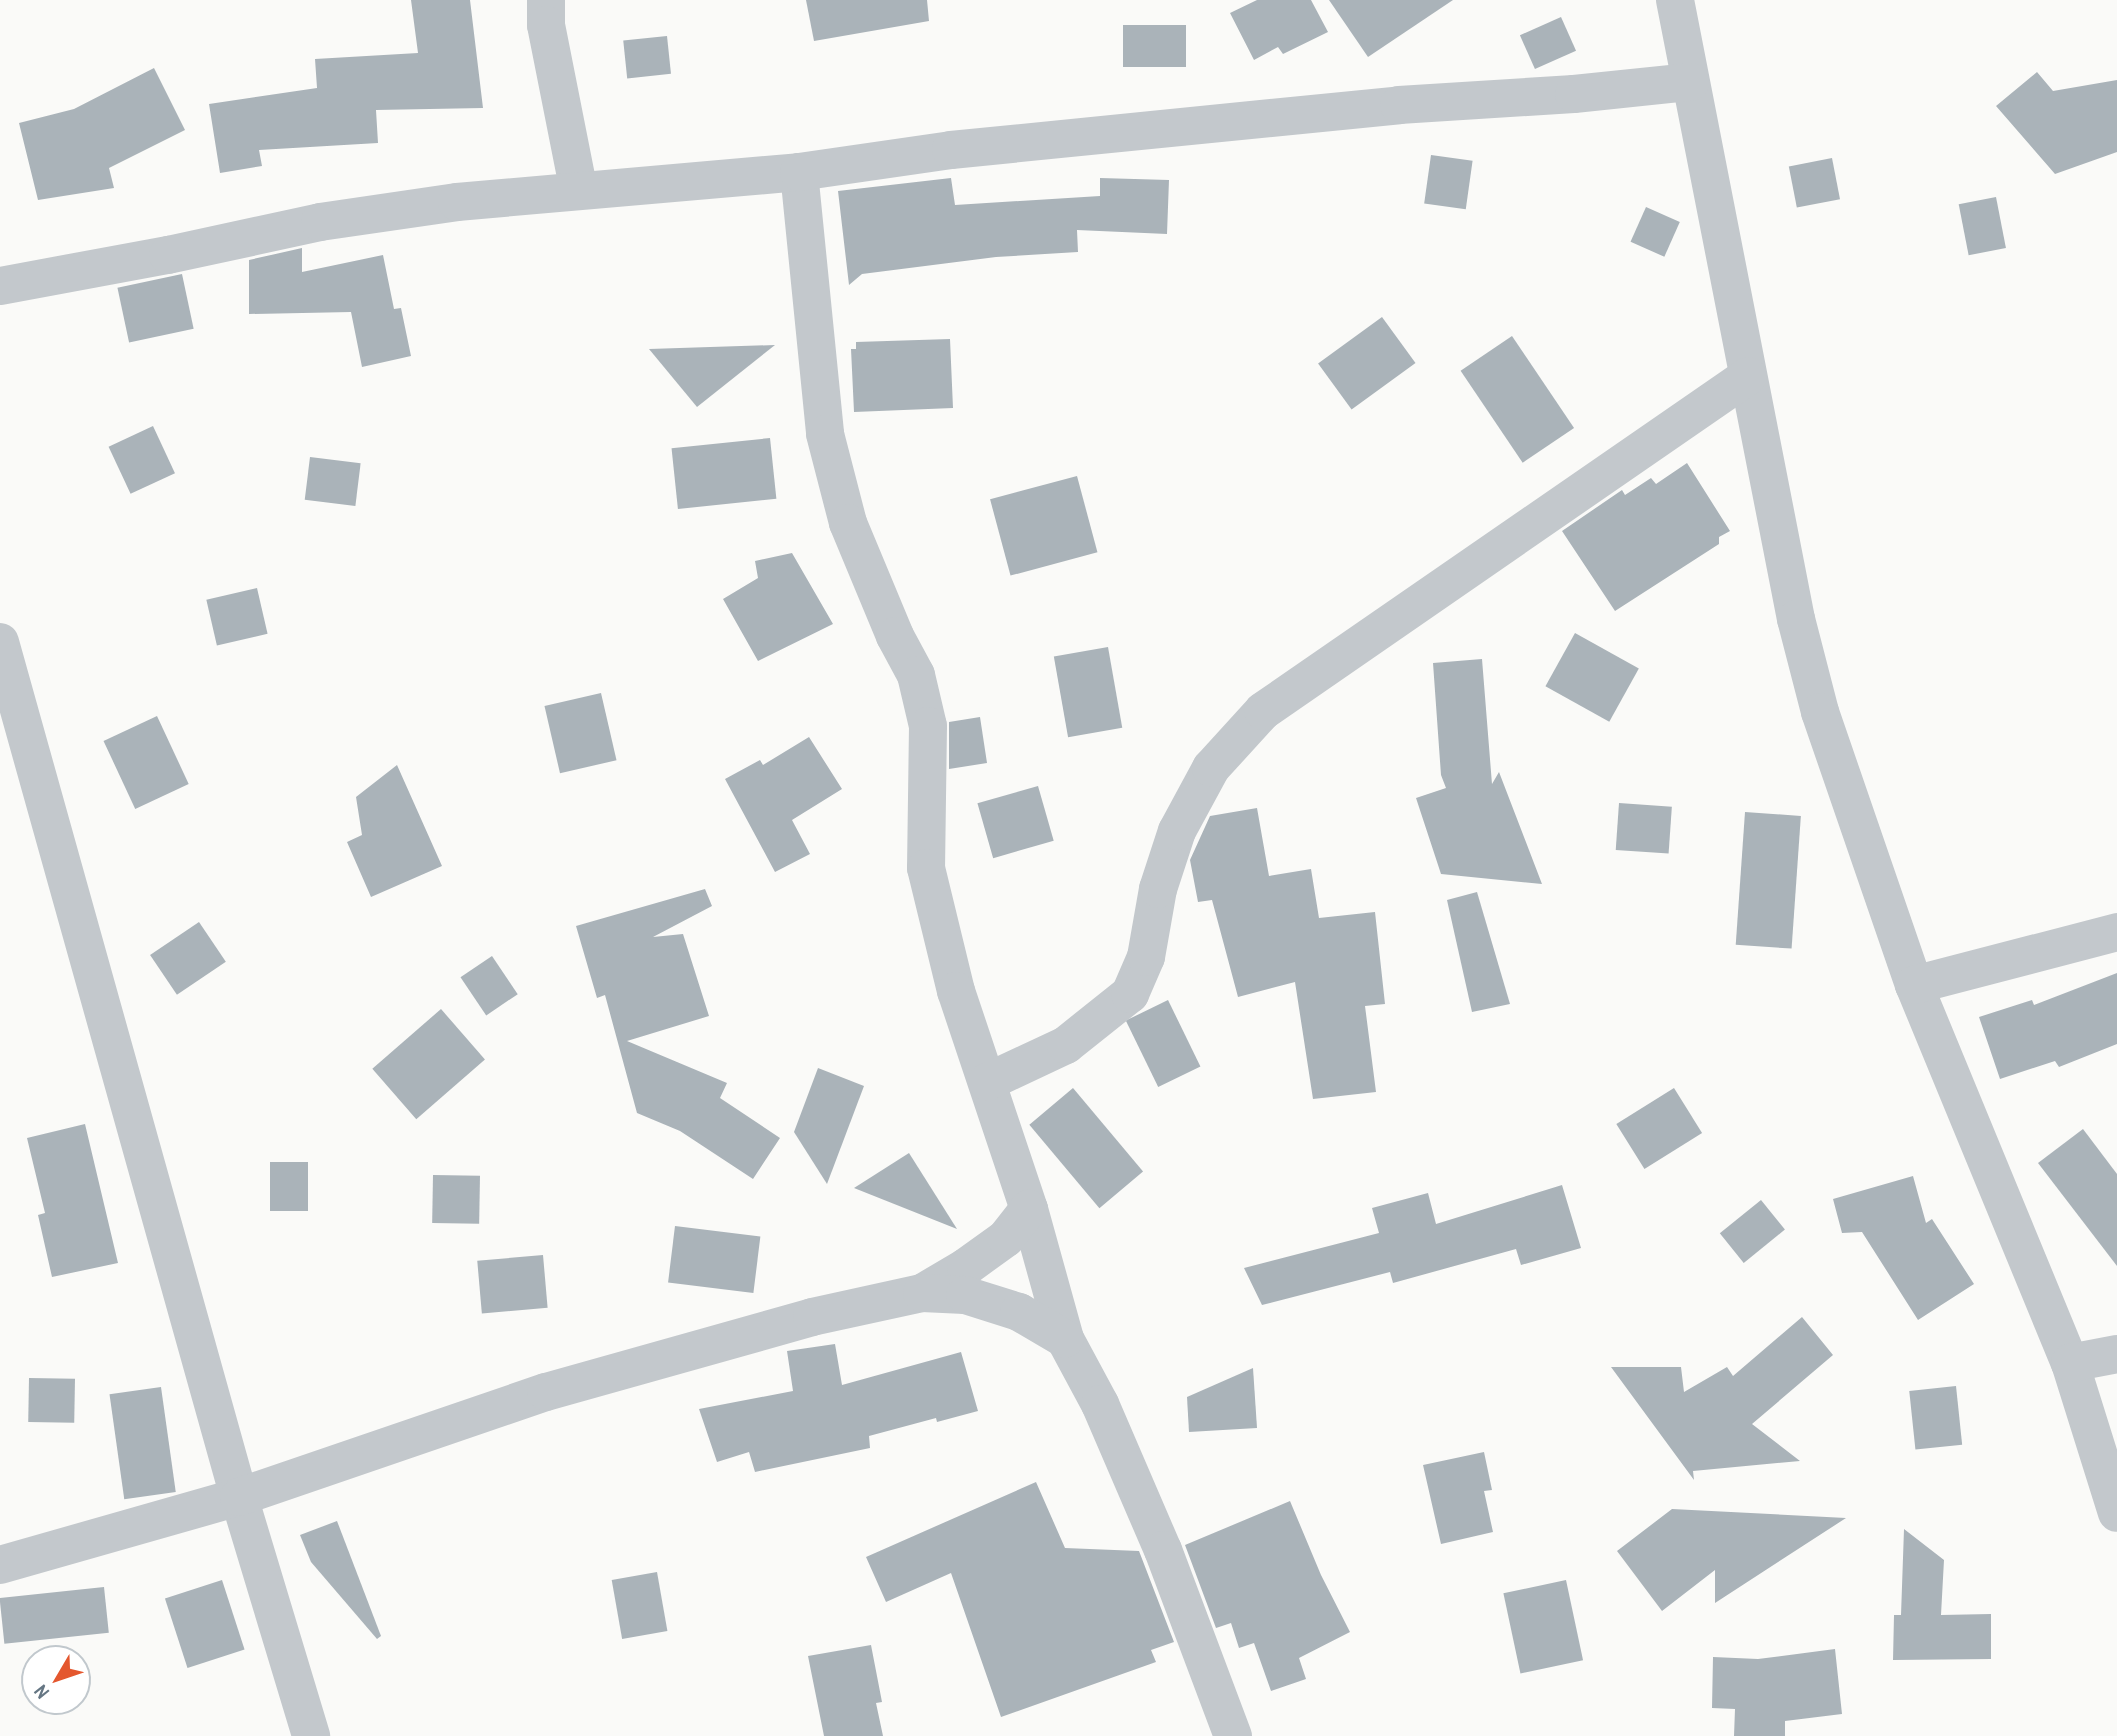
<!DOCTYPE html>
<html>
<head>
<meta charset="utf-8">
<style>
  body { margin:0 }
  #map { position:relative; width:2117px; height:1736px; overflow:hidden; background:#fafaf8; font-family:"Archivo Narrow",sans-serif }
  div>[style] { position:absolute }
  .building>* { inset:0; background:#aab3b9; transform-origin:0 0 }
  .street>* { height:38px; margin:-19px; padding:0 19px; transform-origin:19px; border-radius:19px; background:#c3c8cc }
  span { translate:-50% -50%; white-space:nowrap; text-align:center; line-height:1.15; -webkit-text-stroke:7px #fff; paint-order:stroke }
  .north { position:absolute; left:21px; top:1645px; width:70px; height:70px; box-sizing:border-box; background:#fff; border:2px solid #c1c8cd; border-radius:50%; rotate:231deg; font-size:19px; font-weight:700; line-height:28px; text-align:center; color:#657683 }
  .north::after { content:''; display:block; margin:auto; width:24px; height:32px; background:#e4572e; clip-path:polygon(50% 0,100% 100%,50% 72%,0 100%) }
</style>
</head>
<body>
<div id="map">
  <div class="building">
    <div style="clip-path:polygon(411px 0,470px 0,483px 108px,376px 110px,378px 143px,259px 150px,262px 166px,220px 173px,209px 104px,317px 88px,315px 59px,418px 53px)"></div>
    <div style="clip-path:polygon(806px 0,927px 0,929px 21px,814px 41px)"></div>
    <div style="clip-path:polygon(1257px 0,1311px 0,1328px 32px,1283px 54px,1278px 47px,1254px 60px,1230px 13px)"></div>
    <div style="clip-path:polygon(1329px 0,1453px 0,1368px 57px)"></div>
    <div style="left:1561px;top:17px;width:37px;height:45px;rotate:66deg"></div>
    <div style="left:1186px;top:25px;width:42px;height:63px;rotate:90deg"></div>
    <div style="left:667px;top:36px;width:38px;height:44px;rotate:84deg"></div>
    <div style="clip-path:polygon(154px 68px,185px 130px,109px 168px,114px 188px,38px 200px,19px 123px,74px 109px)"></div>
    <div style="clip-path:polygon(2037px 72px,2053px 91px,2117px 80px,2117px 152px,2055px 174px,1996px 106px)"></div>
    <div style="left:1431px;top:155px;width:42px;height:49px;rotate:8deg"></div>
    <div style="left:1832px;top:158px;width:42px;height:44px;rotate:79deg"></div>
    <div style="clip-path:polygon(951px 178px,955px 205px,1100px 196px,1100px 178px,1169px 180px,1167px 234px,1077px 230px,1078px 252px,996px 257px,862px 274px,849px 285px,838px 191px)"></div>
    <div style="left:1996px;top:197px;width:52px;height:38px;rotate:79deg"></div>
    <div style="left:1646px;top:207px;width:37px;height:38px;rotate:24deg"></div>
    <div style="clip-path:polygon(302px 248px,302px 272px,383px 255px,394px 309px,401px 308px,411px 356px,362px 367px,351px 312px,249px 314px,249px 260px)"></div>
    <div style="left:182px;top:274px;width:56px;height:66px;rotate:78deg"></div>
    <div style="left:1382px;top:317px;width:57px;height:79px;rotate:54deg"></div>
    <div style="left:1512px;top:336px;width:111px;height:62px;rotate:56deg"></div>
    <div style="clip-path:polygon(950px 339px,953px 408px,854px 412px,851px 349px,856px 349px,856px 342px)"></div>
    <div style="clip-path:polygon(775px 345px,697px 407px,649px 349px)"></div>
    <div style="left:153px;top:426px;width:52px;height:49px;rotate:65deg"></div>
    <div style="left:770px;top:438px;width:61px;height:99px;rotate:84deg"></div>
    <div style="left:310px;top:457px;width:51px;height:43px;rotate:7deg"></div>
    <div style="clip-path:polygon(1687px 463px,1730px 531px,1719px 537px,1719px 544px,1615px 611px,1562px 531px,1622px 490px,1625px 495px,1651px 478px,1656px 484px)"></div>
    <div style="left:1077px;top:476px;width:79px;height:90px;rotate:75deg"></div>
    <div style="clip-path:polygon(792px 553px,833px 624px,758px 661px,723px 599px,758px 578px,755px 561px)"></div>
    <div style="left:257px;top:588px;width:47px;height:52px;rotate:77deg"></div>
    <div style="left:1575px;top:633px;width:73px;height:61px;rotate:29deg"></div>
    <div style="left:1108px;top:647px;width:82px;height:55px;rotate:80deg"></div>
    <div style="clip-path:polygon(1482px 659px,1492px 784px,1499px 772px,1542px 884px,1441px 874px,1416px 798px,1446px 788px,1441px 775px,1433px 663px)"></div>
    <div style="left:601px;top:693px;width:69px;height:58px;rotate:77deg"></div>
    <div style="left:157px;top:716px;width:75px;height:59px;rotate:65deg"></div>
    <div style="clip-path:polygon(980px 717px,987px 763px,949px 769px,949px 722px)"></div>
    <div style="clip-path:polygon(809px 737px,842px 789px,792px 820px,810px 854px,775px 872px,725px 779px,760px 760px,763px 765px)"></div>
    <div style="clip-path:polygon(397px 765px,442px 866px,371px 897px,347px 842px,362px 835px,356px 797px)"></div>
    <div style="left:1038px;top:786px;width:57px;height:63px;rotate:74deg"></div>
    <div style="left:1619px;top:803px;width:53px;height:47px;rotate:4deg"></div>
    <div style="clip-path:polygon(1257px 808px,1269px 876px,1311px 869px,1319px 918px,1375px 912px,1385px 1004px,1365px 1006px,1376px 1092px,1313px 1099px,1295px 982px,1238px 997px,1212px 900px,1198px 902px,1190px 860px,1210px 816px)"></div>
    <div style="left:1745px;top:812px;width:56px;height:133px;rotate:4deg"></div>
    <div style="clip-path:polygon(705px 889px,712px 906px,653px 937px,683px 934px,709px 1016px,627px 1041px,727px 1083px,720px 1098px,780px 1138px,753px 1179px,680px 1131px,637px 1113px,605px 995px,597px 998px,576px 926px)"></div>
    <div style="clip-path:polygon(1477px 892px,1510px 1004px,1472px 1012px,1447px 900px)"></div>
    <div style="left:199px;top:922px;width:48px;height:59px;rotate:56deg"></div>
    <div style="left:492px;top:956px;width:46px;height:38px;rotate:56deg"></div>
    <div style="clip-path:polygon(2117px 973px,2117px 1044px,2059px 1067px,2055px 1061px,2000px 1079px,1979px 1017px,2032px 1000px,2034px 1005px)"></div>
    <div style="left:1168px;top:1000px;width:74px;height:47px;rotate:64deg"></div>
    <div style="left:441px;top:1009px;width:67px;height:91px;rotate:49deg"></div>
    <div style="clip-path:polygon(818px 1068px,864px 1086px,827px 1184px,794px 1132px)"></div>
    <div style="left:1073px;top:1088px;width:109px;height:57px;rotate:50deg"></div>
    <div style="left:1674px;top:1088px;width:53px;height:68px;rotate:58deg"></div>
    <div style="clip-path:polygon(85px 1124px,118px 1263px,52px 1277px,38px 1215px,45px 1213px,27px 1138px)"></div>
    <div style="clip-path:polygon(2083px 1129px,2117px 1174px,2117px 1266px,2038px 1163px)"></div>
    <div style="clip-path:polygon(909px 1153px,957px 1229px,854px 1188px)"></div>
    <div style="left:308px;top:1162px;width:49px;height:38px;rotate:90deg"></div>
    <div style="left:433px;top:1175px;width:47px;height:48px;rotate:1deg"></div>
    <div style="clip-path:polygon(1913px 1176px,1926px 1223px,1932px 1219px,1974px 1284px,1918px 1320px,1862px 1232px,1842px 1233px,1833px 1199px)"></div>
    <div style="clip-path:polygon(1562px 1185px,1581px 1248px,1521px 1265px,1516px 1249px,1393px 1283px,1390px 1272px,1262px 1305px,1244px 1268px,1379px 1233px,1372px 1208px,1428px 1193px,1436px 1224px)"></div>
    <div style="left:1761px;top:1200px;width:38px;height:53px;rotate:51deg"></div>
    <div style="left:675px;top:1226px;width:86px;height:57px;rotate:7deg"></div>
    <div style="left:543px;top:1255px;width:53px;height:66px;rotate:85deg"></div>
    <div style="clip-path:polygon(1802px 1317px,1833px 1355px,1752px 1424px,1800px 1461px,1693px 1471px,1694px 1480px,1611px 1367px,1681px 1367px,1684px 1392px,1727px 1367px,1733px 1376px)"></div>
    <div style="clip-path:polygon(835px 1344px,842px 1385px,961px 1352px,978px 1411px,937px 1422px,936px 1418px,869px 1436px,870px 1448px,755px 1472px,749px 1452px,717px 1462px,699px 1409px,793px 1391px,787px 1351px)"></div>
    <div style="clip-path:polygon(1253px 1368px,1257px 1428px,1189px 1432px,1187px 1397px)"></div>
    <div style="left:29px;top:1378px;width:46px;height:44px;rotate:1deg"></div>
    <div style="left:1956px;top:1386px;width:59px;height:47px;rotate:84deg"></div>
    <div style="left:161px;top:1387px;width:106px;height:52px;rotate:82deg"></div>
    <div style="clip-path:polygon(1484px 1452px,1492px 1490px,1484px 1491px,1493px 1532px,1441px 1544px,1423px 1465px)"></div>
    <div style="clip-path:polygon(1036px 1482px,1065px 1548px,1139px 1551px,1174px 1642px,1151px 1650px,1156px 1662px,1001px 1717px,951px 1573px,886px 1602px,866px 1557px)"></div>
    <div style="clip-path:polygon(1290px 1501px,1321px 1575px,1350px 1632px,1299px 1658px,1306px 1679px,1271px 1691px,1254px 1643px,1239px 1648px,1231px 1623px,1216px 1628px,1185px 1545px)"></div>
    <div style="clip-path:polygon(1672px 1509px,1846px 1518px,1715px 1603px,1715px 1570px,1662px 1611px,1617px 1551px)"></div>
    <div style="clip-path:polygon(337px 1521px,381px 1636px,377px 1639px,311px 1562px,300px 1535px)"></div>
    <div style="clip-path:polygon(1904px 1529px,1944px 1560px,1941px 1615px,1991px 1614px,1991px 1659px,1893px 1660px,1894px 1615px,1901px 1615px)"></div>
    <div style="left:657px;top:1572px;width:60px;height:46px;rotate:80deg"></div>
    <div style="left:222px;top:1580px;width:73px;height:60px;rotate:72deg"></div>
    <div style="left:1566px;top:1580px;width:82px;height:64px;rotate:78deg"></div>
    <div style="left:104px;top:1587px;width:46px;height:105px;rotate:84deg"></div>
    <div style="clip-path:polygon(871px 1645px,882px 1702px,876px 1703px,883px 1736px,824px 1736px,808px 1656px)"></div>
    <div style="clip-path:polygon(1835px 1649px,1842px 1714px,1785px 1721px,1785px 1736px,1734px 1736px,1735px 1709px,1712px 1708px,1713px 1657px,1758px 1659px)"></div>
  </div>
  <div class="street">
    <div style="left:546px;top:0;width:25px;rotate:90deg"></div>
    <div style="left:546px;top:25px;width:169px;rotate:78.8deg"></div>
    <div style="left:1675px;top:0;width:631px;rotate:78.94deg"></div>
    <div style="left:1796px;top:619px;width:96px;rotate:75.5deg"></div>
    <div style="left:1820px;top:712px;width:289px;rotate:71deg"></div>
    <div style="left:1914px;top:985px;width:409px;rotate:67.6deg"></div>
    <div style="left:2070px;top:1363px;width:157px;rotate:72.6deg"></div>
    <div style="left:799px;top:172px;width:263px;rotate:84.3deg"></div>
    <div style="left:825px;top:434px;width:92px;rotate:75.5deg"></div>
    <div style="left:848px;top:523px;width:122px;rotate:67.4deg"></div>
    <div style="left:895px;top:636px;width:44px;rotate:61.7deg"></div>
    <div style="left:916px;top:675px;width:52px;rotate:76.8deg"></div>
    <div style="left:928px;top:726px;width:142px;rotate:90.8deg"></div>
    <div style="left:926px;top:868px;width:127px;rotate:76.3deg"></div>
    <div style="left:956px;top:991px;width:230px;rotate:71.5deg"></div>
    <div style="left:1029px;top:1209px;width:135px;rotate:74.5deg"></div>
    <div style="left:1065px;top:1339px;width:74px;rotate:61.7deg"></div>
    <div style="left:1100px;top:1404px;width:159px;rotate:66.7deg"></div>
    <div style="left:1163px;top:1550px;width:199px;rotate:69.4deg"></div>
    <div style="left:0;top:286px;width:171px;rotate:-10.5deg"></div>
    <div style="left:168px;top:255px;width:156px;rotate:-12.2deg"></div>
    <div style="left:320px;top:222px;width:138px;rotate:-8.3deg"></div>
    <div style="left:457px;top:202px;width:343px;rotate:-5deg"></div>
    <div style="left:799px;top:172px;width:154px;rotate:-8.2deg"></div>
    <div style="left:951px;top:150px;width:450px;rotate:-5.7deg"></div>
    <div style="left:1399px;top:105px;width:175px;rotate:-3.6deg"></div>
    <div style="left:1574px;top:94px;width:117px;rotate:-5.9deg"></div>
    <div style="left:0;top:642px;width:888px;rotate:74.38deg"></div>
    <div style="left:239px;top:1497px;width:250px;rotate:73.2deg"></div>
    <div style="left:1914px;top:985px;width:210px;rotate:-14.6deg"></div>
    <div style="left:987px;top:1082px;width:87px;rotate:-25.1deg"></div>
    <div style="left:1066px;top:1045px;width:82px;rotate:-38.6deg"></div>
    <div style="left:1130px;top:994px;width:40px;rotate:-66.6deg"></div>
    <div style="left:1146px;top:957px;width:69px;rotate:-80deg"></div>
    <div style="left:1158px;top:889px;width:61px;rotate:-71.9deg"></div>
    <div style="left:1177px;top:831px;width:72px;rotate:-61.6deg"></div>
    <div style="left:1211px;top:768px;width:77px;rotate:-47.6deg"></div>
    <div style="left:1263px;top:711px;width:589px;rotate:-34.63deg"></div>
    <div style="left:922px;top:1293px;width:51px;rotate:-30.6deg"></div>
    <div style="left:966px;top:1267px;width:49px;rotate:-35.9deg"></div>
    <div style="left:1006px;top:1238px;width:37px;rotate:-52deg"></div>
    <div style="left:2070px;top:1363px;width:48px;rotate:-10.8deg"></div>
    <div style="left:0;top:1565px;width:248px;rotate:-15.9deg"></div>
    <div style="left:239px;top:1497px;width:324px;rotate:-18.9deg"></div>
    <div style="left:546px;top:1392px;width:276px;rotate:-15.7deg"></div>
    <div style="left:812px;top:1317px;width:113px;rotate:-12.3deg"></div>
    <div style="left:922px;top:1293px;width:43px;rotate:2.7deg"></div>
    <div style="left:965px;top:1295px;width:57px;rotate:17.5deg"></div>
    <div style="left:1019px;top:1312px;width:53px;rotate:30.4deg"></div>
  </div>
  <div class="north">N</div>
</div>
</body>
</html>
